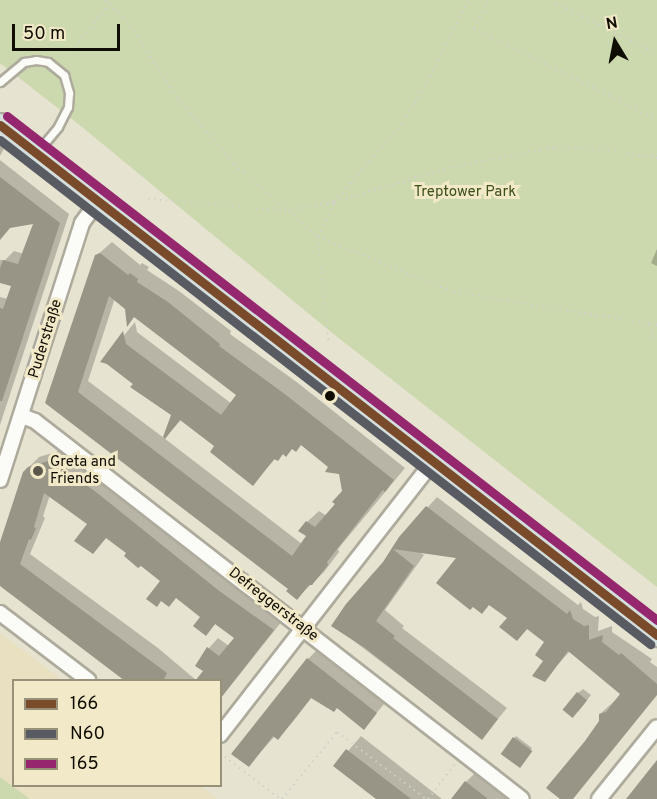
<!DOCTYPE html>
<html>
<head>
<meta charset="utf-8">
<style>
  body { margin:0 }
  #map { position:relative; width:657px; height:799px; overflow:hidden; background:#e7e3d1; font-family:Overpass,sans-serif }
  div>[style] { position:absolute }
  .built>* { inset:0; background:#e8e0c1 }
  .green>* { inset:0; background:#ccd8ad }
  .shadow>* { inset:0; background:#0003; transform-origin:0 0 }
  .building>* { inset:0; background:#989486; transform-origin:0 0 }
  .path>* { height:2px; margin-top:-1px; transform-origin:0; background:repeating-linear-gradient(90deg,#d0cfca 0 1.5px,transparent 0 6px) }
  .roads { filter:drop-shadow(2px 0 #aeab9d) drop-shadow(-2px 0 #aeab9d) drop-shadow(0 2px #aeab9d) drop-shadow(0 -2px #aeab9d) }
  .lane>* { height:7px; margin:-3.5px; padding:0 3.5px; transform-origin:3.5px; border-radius:3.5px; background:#fbfbf8 }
  .street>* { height:14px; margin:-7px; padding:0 7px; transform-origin:7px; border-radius:7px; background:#fbfbf8 }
  .primary>* { height:22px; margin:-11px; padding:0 11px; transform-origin:11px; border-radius:11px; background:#d4dedd }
  .bus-1>* { height:9px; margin:-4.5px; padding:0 4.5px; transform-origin:4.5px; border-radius:4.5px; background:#7a4b2a }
  .bus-2>* { height:9px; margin:-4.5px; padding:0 4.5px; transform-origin:4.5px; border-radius:4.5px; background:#595b62 }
  .bus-3>* { height:9px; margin:-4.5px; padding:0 4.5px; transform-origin:4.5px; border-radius:4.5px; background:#95276e }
  .dots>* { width:16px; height:16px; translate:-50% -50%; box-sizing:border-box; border:3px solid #f1e9c7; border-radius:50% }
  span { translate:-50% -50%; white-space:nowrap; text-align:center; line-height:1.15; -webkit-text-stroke:6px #f1e9c7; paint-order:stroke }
  .park-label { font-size:15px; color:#3b4f17 }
  .street-label { font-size:15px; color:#0f0c03 }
  .poi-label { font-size:15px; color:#0f0c03 }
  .left { translate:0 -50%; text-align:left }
  .legend { position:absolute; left:12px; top:679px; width:210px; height:108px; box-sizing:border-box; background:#f1e9c7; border:2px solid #979179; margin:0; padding:8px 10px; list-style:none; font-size:18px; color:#0f0c03 }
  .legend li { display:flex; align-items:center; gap:12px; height:30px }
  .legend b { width:30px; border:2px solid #979179 }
  .north { position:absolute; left:585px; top:12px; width:60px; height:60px; -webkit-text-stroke:4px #f1e9c7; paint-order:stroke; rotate:350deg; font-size:16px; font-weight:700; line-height:24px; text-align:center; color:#0f0c03 }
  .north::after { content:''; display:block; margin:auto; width:21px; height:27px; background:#0f0c03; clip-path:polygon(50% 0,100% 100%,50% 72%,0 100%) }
  .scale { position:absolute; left:12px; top:24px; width:108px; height:27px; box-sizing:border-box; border:3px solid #0f0c03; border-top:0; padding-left:8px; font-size:18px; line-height:21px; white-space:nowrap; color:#0f0c03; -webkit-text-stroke:4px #f1e9c7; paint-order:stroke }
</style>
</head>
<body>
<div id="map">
  <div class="built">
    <div style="clip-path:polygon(0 633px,63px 680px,14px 680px,14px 786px,201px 786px,218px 799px,30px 799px,0 777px)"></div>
  </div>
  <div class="green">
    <div style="clip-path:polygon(0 0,657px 0,657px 587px,331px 332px,82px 127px,0 63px)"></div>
    <div style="clip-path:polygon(0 777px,30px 799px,0 799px)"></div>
  </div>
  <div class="shadow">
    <div style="clip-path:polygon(9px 136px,10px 137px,0 156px,0 145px)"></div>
    <div style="clip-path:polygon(0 160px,69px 214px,0 425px,0 297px,8px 299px,12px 285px,0 281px,0 260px,5px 260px,14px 251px,24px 254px,35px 222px,0 222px)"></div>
    <div style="clip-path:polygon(evenodd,112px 242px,140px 265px,142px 263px,149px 267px,147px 270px,179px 291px,231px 331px,230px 334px,298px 383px,405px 468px,338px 549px,339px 552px,324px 572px,297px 598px,290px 588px,47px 402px,96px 256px,112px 242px,115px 298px,127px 308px,128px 324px,135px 316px,238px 395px,232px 404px,137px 332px,135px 322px,103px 361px,173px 415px,164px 438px,88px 381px,115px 298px,112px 242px,182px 419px,216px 446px,253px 484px,276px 458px,301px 444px,341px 473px,343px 491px,327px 516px,319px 511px,307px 522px,308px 536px,302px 544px,164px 438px,182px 419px)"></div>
    <div style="clip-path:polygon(657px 249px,657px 266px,651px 263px)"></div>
    <div style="clip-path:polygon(59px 451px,64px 452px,106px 482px,283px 620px,220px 699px,220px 680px,205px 671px,201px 657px,218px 638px,229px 646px,236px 637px,216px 623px,205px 634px,203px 616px,162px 580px,107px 537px,93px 552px,89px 524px,50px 495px,43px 516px,45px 518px,30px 554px,158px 648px,196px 680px,127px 680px,0 584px,0 549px,24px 472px,39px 457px)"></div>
    <div style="clip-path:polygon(437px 497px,578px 605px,581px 602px,583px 609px,595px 617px,599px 616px,598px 631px,612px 626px,612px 632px,652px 659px,650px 662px,657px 667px,657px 693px,572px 799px,562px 799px,586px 741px,600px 722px,600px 714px,622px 694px,570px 651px,544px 680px,546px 642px,528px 628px,517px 639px,509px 618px,458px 557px,418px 551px,424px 555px,385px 610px,404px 626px,402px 628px,507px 708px,482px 738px,334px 626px,384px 563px,400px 538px)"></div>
    <div style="clip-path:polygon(321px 646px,389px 698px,364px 728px,337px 707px,312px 697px,291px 724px,277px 738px,275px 736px,249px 765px,308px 659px)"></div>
    <div style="clip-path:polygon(583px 689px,591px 695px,578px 712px,578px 693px)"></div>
    <div style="clip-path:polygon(361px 736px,442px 799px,378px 799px,335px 766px)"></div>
    <div style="left:516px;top:736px;width:20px;height:22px;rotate:37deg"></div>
    <div style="clip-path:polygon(477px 771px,513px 799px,456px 799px,466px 782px)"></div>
  </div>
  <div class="building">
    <div style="clip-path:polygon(0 177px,60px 223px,2px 401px,0 401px,0 308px,3px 309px,11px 286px,0 283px,0 268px,3px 260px,18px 264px,33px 224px,10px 228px,0 240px)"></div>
    <div style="clip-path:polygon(evenodd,100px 253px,128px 275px,130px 273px,138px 279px,137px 282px,168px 302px,220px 344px,219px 346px,286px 395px,394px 480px,385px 492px,383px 490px,327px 562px,328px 565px,312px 585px,309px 585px,297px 600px,286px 591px,288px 589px,45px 403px,95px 255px,100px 253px,109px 296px,125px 309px,127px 327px,134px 317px,236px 395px,221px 415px,126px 344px,123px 331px,100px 362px,107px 364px,133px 384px,130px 387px,171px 415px,163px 437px,165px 439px,180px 420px,214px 446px,210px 452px,253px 486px,274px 459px,278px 461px,283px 454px,286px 457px,292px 449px,296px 452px,301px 445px,328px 467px,325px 472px,339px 474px,342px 491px,332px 502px,335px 504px,315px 527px,306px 521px,298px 531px,306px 536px,292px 556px,78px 392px,109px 296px)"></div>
    <div style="clip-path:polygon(48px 461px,54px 462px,96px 492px,218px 590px,274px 630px,220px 699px,220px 681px,195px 681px,203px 671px,195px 666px,207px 647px,219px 656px,234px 638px,215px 624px,206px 636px,193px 626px,200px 617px,176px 598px,169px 607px,161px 601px,157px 607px,146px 599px,160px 581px,141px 566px,138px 568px,124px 556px,126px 553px,106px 538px,93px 554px,74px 541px,87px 524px,44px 493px,34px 527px,36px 528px,31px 540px,29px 539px,20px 564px,167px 673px,163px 681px,125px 681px,0 586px,0 542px,23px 472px,28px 467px)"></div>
    <div style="clip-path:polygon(426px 506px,567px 614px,570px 610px,573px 619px,584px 626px,589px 625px,589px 640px,603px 635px,602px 642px,619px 655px,621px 653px,657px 684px,657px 695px,573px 799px,560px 799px,546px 788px,585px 741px,599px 721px,599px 714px,606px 712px,620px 694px,568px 651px,545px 682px,532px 676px,543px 661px,535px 655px,544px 642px,527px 629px,517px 641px,499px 627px,507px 618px,489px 605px,482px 614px,473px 607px,470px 610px,436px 583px,456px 558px,393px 549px,414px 566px,376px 621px,395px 636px,393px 638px,498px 719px,482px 740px,365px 648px,331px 626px,346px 604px,383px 562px,399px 537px)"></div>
    <div style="clip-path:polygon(307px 658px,377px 713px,364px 730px,337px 708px,334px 712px,311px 698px,278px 740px,273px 736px,249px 767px,231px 754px)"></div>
    <div style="left:577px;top:692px;width:13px;height:23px;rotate:39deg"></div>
    <div style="left:513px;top:737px;width:24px;height:21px;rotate:36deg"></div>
    <div style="clip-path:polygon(346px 749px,411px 799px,376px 799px,333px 766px)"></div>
    <div style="clip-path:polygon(657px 760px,657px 799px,626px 799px)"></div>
    <div style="clip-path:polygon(465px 781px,488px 799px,451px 799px)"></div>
  </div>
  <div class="path">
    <div style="left:105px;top:0;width:30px;rotate:44deg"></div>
    <div style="left:127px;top:21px;width:93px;rotate:56.8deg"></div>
    <div style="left:178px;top:99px;width:86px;rotate:49.3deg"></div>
    <div style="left:234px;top:164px;width:111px;rotate:41deg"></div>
    <div style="left:318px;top:237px;width:147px;rotate:22deg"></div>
    <div style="left:454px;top:292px;width:206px;rotate:9.2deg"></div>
    <div style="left:488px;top:0;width:32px;rotate:116deg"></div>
    <div style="left:474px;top:29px;width:204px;rotate:26.4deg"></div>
    <div style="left:550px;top:0;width:119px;rotate:26.4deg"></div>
    <div style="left:71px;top:51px;width:66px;rotate:-50.5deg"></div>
    <div style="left:148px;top:199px;width:138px;rotate:5deg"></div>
    <div style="left:285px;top:211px;width:50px;rotate:-10.4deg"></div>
    <div style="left:334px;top:202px;width:123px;rotate:-16.5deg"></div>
    <div style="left:452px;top:167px;width:106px;rotate:-10.9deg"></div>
    <div style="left:556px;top:147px;width:53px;rotate:3.2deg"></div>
    <div style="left:609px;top:150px;width:49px;rotate:9.5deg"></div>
    <div style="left:648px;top:325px;width:18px;rotate:61deg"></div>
    <div style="left:328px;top:340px;width:103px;rotate:-95.5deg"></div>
    <div style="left:318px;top:237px;width:38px;rotate:-65deg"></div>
    <div style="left:334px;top:202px;width:105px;rotate:-48.9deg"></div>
    <div style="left:403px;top:123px;width:64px;rotate:-60.3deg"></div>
    <div style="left:435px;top:67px;width:75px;rotate:-63.8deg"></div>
    <div style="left:220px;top:753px;width:76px;rotate:37.5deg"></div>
    <div style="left:282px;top:799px;width:87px;rotate:-50.6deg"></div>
    <div style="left:337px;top:732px;width:111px;rotate:37deg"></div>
    <div style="left:428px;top:799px;width:46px;rotate:-52.1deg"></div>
  </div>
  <div class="roads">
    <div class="lane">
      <div style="left:0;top:82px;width:31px;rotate:-40deg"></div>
      <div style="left:24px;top:62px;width:12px;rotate:-9deg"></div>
      <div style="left:36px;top:60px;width:12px;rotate:9deg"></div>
      <div style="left:48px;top:62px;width:21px;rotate:39deg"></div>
      <div style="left:64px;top:75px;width:19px;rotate:74deg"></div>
      <div style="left:69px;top:93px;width:14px;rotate:94deg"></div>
      <div style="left:68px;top:107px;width:22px;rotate:117deg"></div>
      <div style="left:58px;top:127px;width:30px;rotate:130deg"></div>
    </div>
    <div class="street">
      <div style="left:22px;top:416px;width:14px;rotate:21deg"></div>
      <div style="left:35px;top:421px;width:616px;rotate:37.82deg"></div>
      <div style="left:0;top:480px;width:270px;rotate:-72.3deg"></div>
      <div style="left:82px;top:223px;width:27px;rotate:-54deg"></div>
      <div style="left:0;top:613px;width:111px;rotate:37.3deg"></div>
      <div style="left:220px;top:735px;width:347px;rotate:-52.1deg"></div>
      <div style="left:599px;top:799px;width:92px;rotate:-51.1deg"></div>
    </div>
    <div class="primary">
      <div style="left:0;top:125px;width:832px;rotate:37.82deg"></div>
    </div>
  </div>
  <div class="bus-1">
    <div style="left:0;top:125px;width:832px;rotate:37.82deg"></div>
  </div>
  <div class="bus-2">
    <div style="left:0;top:140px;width:823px;rotate:37.79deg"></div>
  </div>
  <div class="bus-3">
    <div style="left:7px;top:116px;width:823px;rotate:37.79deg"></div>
  </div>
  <div class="dots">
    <div style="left:330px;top:396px;background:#0f0c03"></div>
    <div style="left:38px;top:471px;background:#5b574b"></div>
  </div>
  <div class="park-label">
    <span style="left:465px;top:193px">Treptower Park</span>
  </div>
  <div class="street-label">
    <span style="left:46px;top:339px;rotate:-73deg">Puderstraße</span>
    <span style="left:273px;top:605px;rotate:38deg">Defreggerstraße</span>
  </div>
  <div class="poi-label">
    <span class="left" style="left:50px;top:471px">Greta and<br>Friends</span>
  </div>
  <ul class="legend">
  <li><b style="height:8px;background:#7a4b2a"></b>166</li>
  <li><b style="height:8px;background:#595b62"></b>N60</li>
  <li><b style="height:8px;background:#95276e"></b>165</li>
  </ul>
  <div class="north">N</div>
  <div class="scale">50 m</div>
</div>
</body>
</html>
